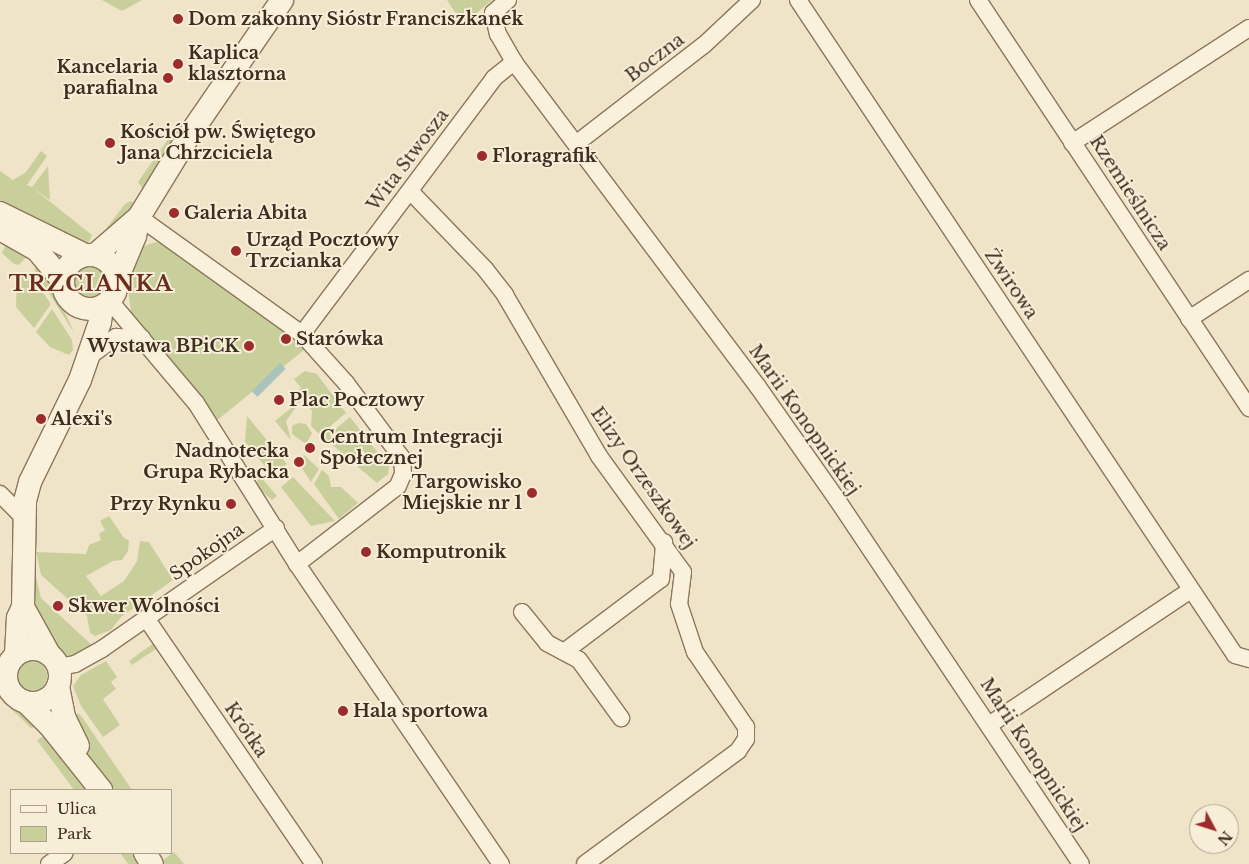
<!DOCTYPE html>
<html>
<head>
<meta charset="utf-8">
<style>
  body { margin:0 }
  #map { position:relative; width:1249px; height:864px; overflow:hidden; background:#f0e4c8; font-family:"Libre Baskerville",serif }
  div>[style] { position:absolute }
  .green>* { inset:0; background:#c9cf9b }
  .round { border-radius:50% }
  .water>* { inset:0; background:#a9c4bc; transform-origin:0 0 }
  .roads { filter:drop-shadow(1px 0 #8d765c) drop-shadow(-1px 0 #8d765c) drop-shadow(0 1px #8d765c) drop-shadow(0 -1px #8d765c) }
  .street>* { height:16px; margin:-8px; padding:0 8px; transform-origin:8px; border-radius:8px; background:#faf1dc }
  .secondary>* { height:22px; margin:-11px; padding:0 11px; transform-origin:11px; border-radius:11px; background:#faf1dc }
  .secondary>.ring { margin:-11px; padding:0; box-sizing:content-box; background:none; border:22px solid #faf1dc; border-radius:50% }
  .dots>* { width:14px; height:14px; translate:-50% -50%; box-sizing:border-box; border:2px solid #f7eed8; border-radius:50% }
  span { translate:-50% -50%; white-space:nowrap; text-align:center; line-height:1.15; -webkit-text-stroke:4px #f7eed8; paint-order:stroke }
  .poi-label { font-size:18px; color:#3d2e20; font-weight:700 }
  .left { translate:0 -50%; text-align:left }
  .right { translate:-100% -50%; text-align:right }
  .street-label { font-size:18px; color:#3d2e20 }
  .district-label { font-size:22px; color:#6b2e1e; font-weight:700; letter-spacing:1px }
  .legend { position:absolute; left:10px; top:789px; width:162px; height:65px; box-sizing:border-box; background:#f7eed8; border:1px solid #ada18e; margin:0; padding:6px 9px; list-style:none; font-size:15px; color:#3d2e20 }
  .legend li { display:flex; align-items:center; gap:10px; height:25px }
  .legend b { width:25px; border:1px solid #ada18e }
  .north { position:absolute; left:1189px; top:804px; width:50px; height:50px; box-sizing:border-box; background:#f7eed8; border:1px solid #ada18e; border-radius:50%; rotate:130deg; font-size:14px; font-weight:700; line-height:20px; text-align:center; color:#3d2e20 }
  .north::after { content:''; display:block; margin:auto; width:18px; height:22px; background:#9e2a2b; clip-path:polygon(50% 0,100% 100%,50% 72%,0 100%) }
</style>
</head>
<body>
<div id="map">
  <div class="green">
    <div style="clip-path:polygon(102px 0,142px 0,122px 11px)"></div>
    <div style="clip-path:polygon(447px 0,492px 0,463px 25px)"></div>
    <div style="clip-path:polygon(171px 135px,178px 140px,144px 191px,138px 182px)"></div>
    <div style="clip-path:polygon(41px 151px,47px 156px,27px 185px,32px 187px,48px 166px,50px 200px,34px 189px,92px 235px,88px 244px,0 209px,0 171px,13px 180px,26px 172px)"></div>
    <div style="clip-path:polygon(131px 201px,136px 204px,125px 221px,96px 242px,125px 204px)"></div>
    <div style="clip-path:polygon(7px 242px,30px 253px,19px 265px,14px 264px,2px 253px)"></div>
    <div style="clip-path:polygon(156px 242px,170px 244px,309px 346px,215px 422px,199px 396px,131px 312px,126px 272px,131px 257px,144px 246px)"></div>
    <div style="clip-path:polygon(35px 262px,49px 275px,74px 333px,35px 271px)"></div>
    <div class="round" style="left:71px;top:264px;width:38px;height:38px"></div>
    <div style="clip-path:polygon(17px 272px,32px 278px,51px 304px,34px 328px,16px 307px)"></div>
    <div style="clip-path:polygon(52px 309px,72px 340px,73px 350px,69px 355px,50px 347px,36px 332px)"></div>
    <div style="clip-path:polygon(305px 371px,317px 374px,346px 413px,327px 429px,331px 433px,350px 417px,389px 467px,388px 474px,377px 483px,324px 438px,326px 436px,322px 431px,319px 434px,311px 426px,312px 411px,297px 392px,301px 388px,294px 379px)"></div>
    <div style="clip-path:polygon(302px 399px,286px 421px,291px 440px,275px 421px)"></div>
    <div style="clip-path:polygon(247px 416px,287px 464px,272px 475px,245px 442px)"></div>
    <div style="clip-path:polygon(298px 423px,306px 424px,312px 433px,306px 444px,292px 434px,292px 426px)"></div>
    <div style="clip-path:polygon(304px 455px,319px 469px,311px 482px,297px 461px)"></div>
    <div style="clip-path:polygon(322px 470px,329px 476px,331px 487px,341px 487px,358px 503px,339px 519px,314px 484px)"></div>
    <div style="clip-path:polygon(259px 475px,277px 496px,272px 500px,256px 486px)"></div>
    <div style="clip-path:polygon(293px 477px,335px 521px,311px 526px,281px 487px)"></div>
    <div style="clip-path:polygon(109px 516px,124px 538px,129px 540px,128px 551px,122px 560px,113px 561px,86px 576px,101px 596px,124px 581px,137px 561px,140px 541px,149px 542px,173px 580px,121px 617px,111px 630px,95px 636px,90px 633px,87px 616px,41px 575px,36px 552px,86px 554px,89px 545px,101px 540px,99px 534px,105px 530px,100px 521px)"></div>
    <div style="clip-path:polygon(31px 556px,41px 598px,94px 647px,73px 658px,64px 658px,56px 652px,32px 603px)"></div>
    <div style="clip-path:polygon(155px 642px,159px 647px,132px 665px,129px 661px)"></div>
    <div style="clip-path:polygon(106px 661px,117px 677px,111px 682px,116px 689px,103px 699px,120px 725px,103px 737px,81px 706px,73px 686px,81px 675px)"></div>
    <div class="round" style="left:17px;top:661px;width:30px;height:30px"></div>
    <div style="clip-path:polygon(0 698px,22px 711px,37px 727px,31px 728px)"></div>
    <div style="clip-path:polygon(78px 713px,82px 717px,132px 790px,111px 790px,74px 732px,70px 720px)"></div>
    <div style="clip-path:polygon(47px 734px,89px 790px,74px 790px,37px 740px)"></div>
    <div style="clip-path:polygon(174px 852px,184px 864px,162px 864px,163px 860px)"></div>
    <div style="clip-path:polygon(120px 853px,134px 853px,141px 864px,128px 864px)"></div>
  </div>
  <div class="water">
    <div style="left:280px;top:363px;width:8px;height:40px;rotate:45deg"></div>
  </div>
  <div class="roads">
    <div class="street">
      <div style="left:508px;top:0;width:20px;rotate:139deg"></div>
      <div style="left:493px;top:13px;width:22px;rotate:77deg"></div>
      <div style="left:498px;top:34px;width:32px;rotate:60deg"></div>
      <div style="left:514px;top:62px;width:406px;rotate:53.1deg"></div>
      <div style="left:758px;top:387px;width:136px;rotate:54.9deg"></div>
      <div style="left:836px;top:498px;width:440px;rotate:56.2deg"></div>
      <div style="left:798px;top:0;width:787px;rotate:56.29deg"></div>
      <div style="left:1235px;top:655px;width:15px;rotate:16deg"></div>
      <div style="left:978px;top:0;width:490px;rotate:56.4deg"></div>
      <div style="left:577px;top:143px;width:160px;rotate:-37.7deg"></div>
      <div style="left:704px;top:45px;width:66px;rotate:-43.2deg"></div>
      <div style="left:1072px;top:143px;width:211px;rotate:-33deg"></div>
      <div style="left:410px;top:191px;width:108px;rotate:46.1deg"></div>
      <div style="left:485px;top:269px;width:33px;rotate:52deg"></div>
      <div style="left:505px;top:295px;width:186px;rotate:59.7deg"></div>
      <div style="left:599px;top:456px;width:143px;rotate:54.1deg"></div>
      <div style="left:683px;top:572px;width:32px;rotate:97deg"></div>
      <div style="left:679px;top:604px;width:51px;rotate:71.6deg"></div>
      <div style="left:695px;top:652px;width:91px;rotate:55.8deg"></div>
      <div style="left:746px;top:727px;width:12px;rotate:90deg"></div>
      <div style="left:746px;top:739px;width:14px;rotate:124deg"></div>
      <div style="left:738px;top:751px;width:190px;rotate:143.6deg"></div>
      <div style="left:139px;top:217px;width:201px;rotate:35.7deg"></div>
      <div style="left:302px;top:334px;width:66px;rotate:48.1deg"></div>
      <div style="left:346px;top:383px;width:94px;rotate:53.3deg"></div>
      <div style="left:402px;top:458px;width:16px;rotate:86deg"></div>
      <div style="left:403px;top:474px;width:13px;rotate:113deg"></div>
      <div style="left:398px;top:486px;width:128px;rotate:142.3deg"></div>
      <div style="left:110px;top:301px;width:133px;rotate:49.9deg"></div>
      <div style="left:196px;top:403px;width:190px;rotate:57.9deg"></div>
      <div style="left:297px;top:564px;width:363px;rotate:55.8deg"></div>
      <div style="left:1189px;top:319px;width:72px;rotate:-33deg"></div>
      <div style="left:302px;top:334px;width:320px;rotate:-53.1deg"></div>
      <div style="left:494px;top:78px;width:26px;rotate:-39deg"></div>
      <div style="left:87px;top:358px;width:36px;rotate:-36deg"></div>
      <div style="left:116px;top:337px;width:26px;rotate:2deg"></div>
      <div style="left:0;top:494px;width:33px;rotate:45deg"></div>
      <div style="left:522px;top:612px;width:40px;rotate:51deg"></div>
      <div style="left:547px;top:643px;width:36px;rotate:28deg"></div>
      <div style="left:579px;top:660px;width:72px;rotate:54.1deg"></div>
      <div style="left:146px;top:618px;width:298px;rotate:55.7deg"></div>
      <div style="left:564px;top:652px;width:121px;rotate:-37deg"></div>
      <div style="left:661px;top:579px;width:37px;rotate:-85deg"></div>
      <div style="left:58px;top:667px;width:17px;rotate:-10deg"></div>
      <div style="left:75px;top:664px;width:31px;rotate:-29deg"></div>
      <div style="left:102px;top:649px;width:212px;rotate:-34.8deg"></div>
      <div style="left:989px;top:725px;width:243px;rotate:-33.8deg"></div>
      <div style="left:49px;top:864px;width:19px;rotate:-35deg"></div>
    </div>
    <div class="secondary">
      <div style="left:0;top:213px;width:95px;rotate:26.3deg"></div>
      <div style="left:0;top:229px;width:43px;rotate:29.6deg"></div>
      <div style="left:37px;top:250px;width:40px;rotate:50deg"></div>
      <div class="ring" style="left:63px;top:255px;width:32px;height:32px"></div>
      <div style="left:95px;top:255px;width:58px;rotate:-40.8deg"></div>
      <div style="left:139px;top:217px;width:94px;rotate:-58.5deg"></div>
      <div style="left:188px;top:137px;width:166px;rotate:-55.5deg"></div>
      <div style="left:117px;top:279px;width:47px;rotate:-67.3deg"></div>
      <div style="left:135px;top:236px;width:19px;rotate:-78deg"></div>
      <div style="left:23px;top:607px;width:54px;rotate:61deg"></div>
      <div class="ring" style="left:6px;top:649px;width:32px;height:32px"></div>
      <div style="left:16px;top:654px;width:36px;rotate:-87deg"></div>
      <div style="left:18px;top:618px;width:12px;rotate:-66deg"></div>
      <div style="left:23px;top:607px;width:106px;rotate:-88.9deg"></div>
      <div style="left:25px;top:501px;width:20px;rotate:-75deg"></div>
      <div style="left:30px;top:482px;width:114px;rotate:-63.9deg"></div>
      <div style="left:80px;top:380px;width:61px;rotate:-71deg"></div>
      <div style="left:100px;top:322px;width:15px;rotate:-82deg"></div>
      <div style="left:58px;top:686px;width:32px;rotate:79deg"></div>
      <div style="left:64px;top:717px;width:32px;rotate:64deg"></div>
      <div style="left:27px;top:703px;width:33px;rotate:45deg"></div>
      <div style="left:50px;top:726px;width:82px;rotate:51.4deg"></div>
      <div style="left:145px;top:853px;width:13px;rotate:58deg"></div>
    </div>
  </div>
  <div class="dots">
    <div style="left:178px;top:19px;background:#9e2a2b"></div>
    <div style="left:178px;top:64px;background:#9e2a2b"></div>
    <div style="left:168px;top:78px;background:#9e2a2b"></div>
    <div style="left:110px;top:143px;background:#9e2a2b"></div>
    <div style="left:482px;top:156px;background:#9e2a2b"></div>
    <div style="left:174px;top:213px;background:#9e2a2b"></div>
    <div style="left:236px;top:251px;background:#9e2a2b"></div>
    <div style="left:286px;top:339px;background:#9e2a2b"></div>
    <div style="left:249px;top:346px;background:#9e2a2b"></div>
    <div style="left:279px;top:400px;background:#9e2a2b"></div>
    <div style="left:41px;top:419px;background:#9e2a2b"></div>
    <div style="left:310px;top:448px;background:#9e2a2b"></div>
    <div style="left:299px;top:462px;background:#9e2a2b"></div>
    <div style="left:532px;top:493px;background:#9e2a2b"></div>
    <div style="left:231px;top:504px;background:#9e2a2b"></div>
    <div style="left:366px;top:552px;background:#9e2a2b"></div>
    <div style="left:58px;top:606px;background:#9e2a2b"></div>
    <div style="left:343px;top:711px;background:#9e2a2b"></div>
  </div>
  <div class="poi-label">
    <span class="left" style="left:188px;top:19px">Dom zakonny Sióstr Franciszkanek</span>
    <span class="left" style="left:188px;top:64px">Kaplica<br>klasztorna</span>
    <span class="right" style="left:158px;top:78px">Kancelaria<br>parafialna</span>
    <span class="left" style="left:120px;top:143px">Kościół pw. Świętego<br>Jana Chrzciciela</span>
    <span class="left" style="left:492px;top:156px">Floragrafik</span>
    <span class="left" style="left:184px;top:213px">Galeria Abita</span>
    <span class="left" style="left:246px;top:251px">Urząd Pocztowy<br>Trzcianka</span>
    <span class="left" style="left:296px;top:339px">Starówka</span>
    <span class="right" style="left:239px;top:346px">Wystawa BPiCK</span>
    <span class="left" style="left:289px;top:400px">Plac Pocztowy</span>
    <span class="left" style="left:51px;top:419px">Alexi's</span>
    <span class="left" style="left:320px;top:448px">Centrum Integracji<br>Społecznej</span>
    <span class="right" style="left:289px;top:462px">Nadnotecka<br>Grupa Rybacka</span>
    <span class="right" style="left:522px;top:493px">Targowisko<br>Miejskie nr 1</span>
    <span class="right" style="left:221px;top:504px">Przy Rynku</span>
    <span class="left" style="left:376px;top:552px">Komputronik</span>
    <span class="left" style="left:68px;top:606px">Skwer Wolności</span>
    <span class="left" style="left:353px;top:711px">Hala sportowa</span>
  </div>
  <div class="street-label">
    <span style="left:655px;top:58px;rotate:-37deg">Boczna</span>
    <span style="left:408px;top:160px;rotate:-53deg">Wita Stwosza</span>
    <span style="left:1130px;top:193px;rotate:57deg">Rzemieślnicza</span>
    <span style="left:1011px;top:284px;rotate:56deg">Żwirowa</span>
    <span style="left:804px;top:420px;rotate:55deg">Marii Konopnickiej</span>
    <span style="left:643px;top:478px;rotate:55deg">Elizy Orzeszkowej</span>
    <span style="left:207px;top:552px;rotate:-35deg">Spokojna</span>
    <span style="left:246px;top:730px;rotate:56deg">Krótka</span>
    <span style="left:1033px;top:755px;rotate:57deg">Marii Konopnickiej</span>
  </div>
  <div class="district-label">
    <span style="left:91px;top:284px">TRZCIANKA</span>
  </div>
  <ul class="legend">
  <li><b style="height:6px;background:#faf1dc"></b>Ulica</li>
  <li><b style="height:14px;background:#c9cf9b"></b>Park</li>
  </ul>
  <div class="north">N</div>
</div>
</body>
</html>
